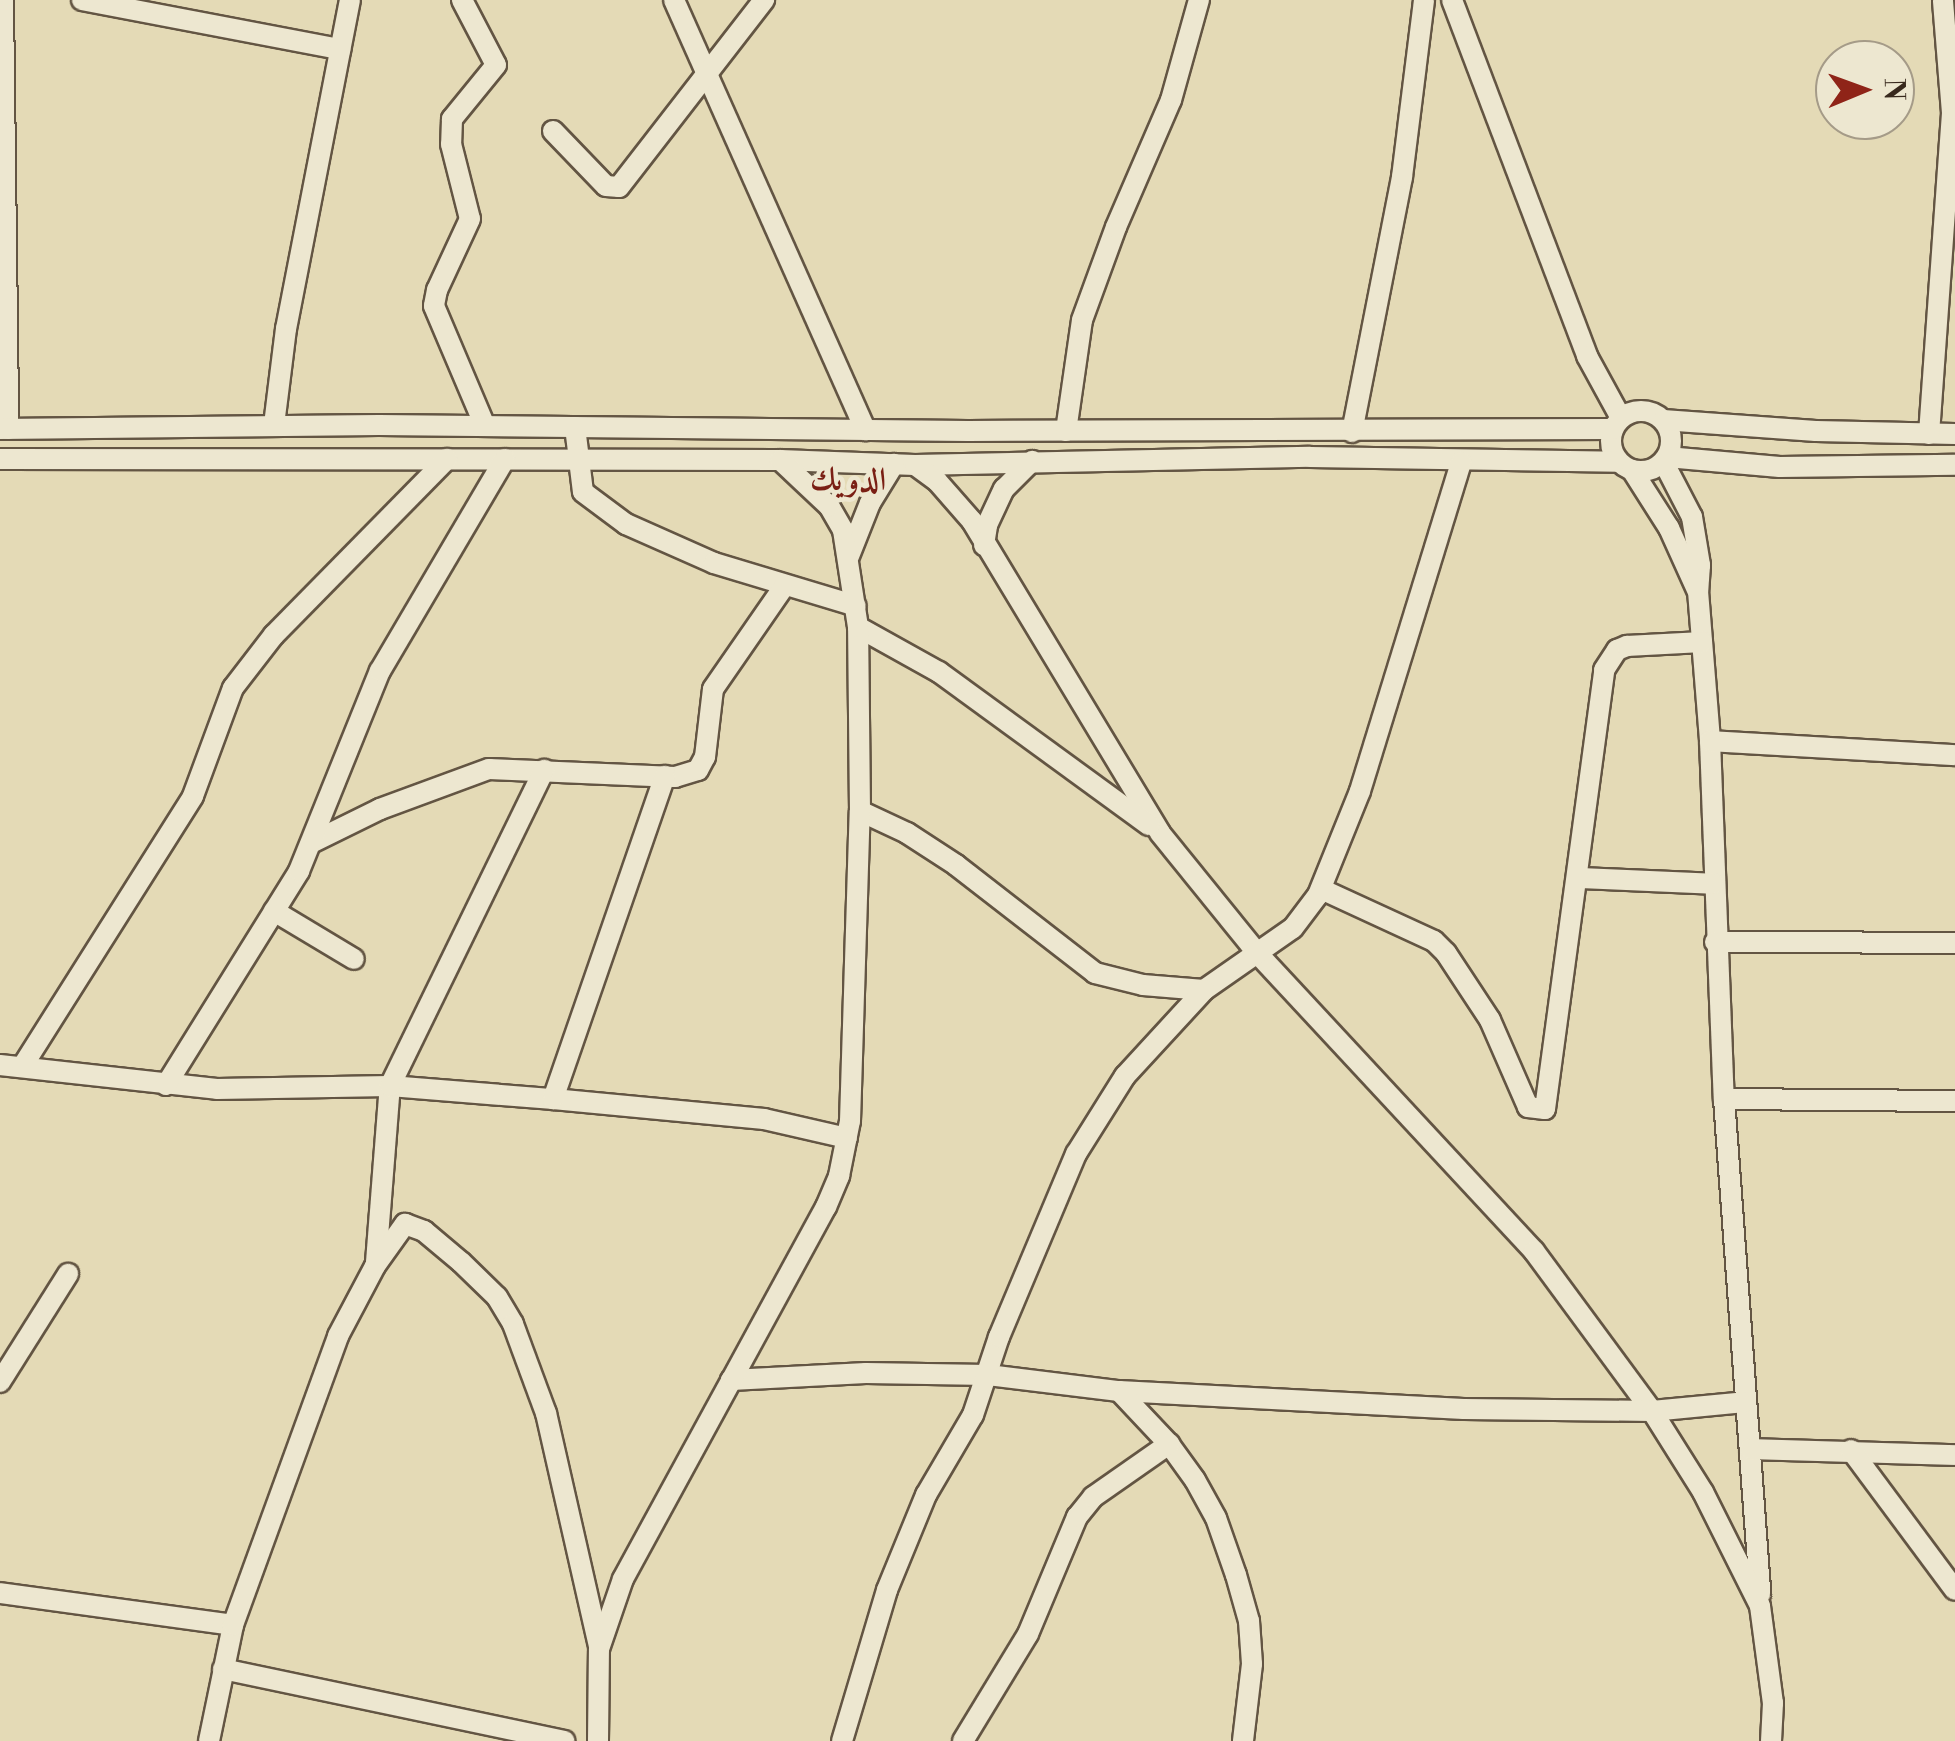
<!DOCTYPE html>
<html>
<head>
<meta charset="utf-8">
<style>
  body { margin:0 }
  #map { position:relative; width:1955px; height:1741px; overflow:hidden; background:#e4dab6; font-family:"Libre Bodoni",Amiri,serif }
  div>[style] { position:absolute }
  .roads { filter:drop-shadow(2px 0 #635543) drop-shadow(-2px 0 #635543) drop-shadow(0 2px #635543) drop-shadow(0 -2px #635543) }
  .street>* { height:20px; margin:-10px; padding:0 10px; transform-origin:10px; border-radius:10px; background:#ede7d0 }
  .street>.ring { margin:-10px; padding:0; box-sizing:content-box; background:none; border:20px solid #ede7d0; border-radius:50% }
  span { translate:-50% -50%; white-space:nowrap; text-align:center; line-height:1.15; -webkit-text-stroke:9px #ede7d0; paint-order:stroke }
  .neighbourhood-label { font-size:32px; color:#7a1f14; font-weight:700 }
  .north { position:absolute; left:1815px; top:40px; width:100px; height:100px; box-sizing:border-box; background:#ede7d0; border:2px solid #a59b88; border-radius:50%; rotate:89deg; font-size:28px; font-weight:700; line-height:40px; text-align:center; color:#38291d }
  .north::after { content:''; display:block; margin:auto; width:35px; height:45px; background:#8f2418; clip-path:polygon(50% 0,100% 100%,50% 72%,0 100%) }
</style>
</head>
<body>
<div id="map">
  <div class="roads">
    <div class="street">
      <div style="left:3px;top:0;width:429px;rotate:89.3deg"></div>
      <div style="left:82px;top:0;width:263px;rotate:10.8deg"></div>
      <div style="left:462px;top:0;width:73px;rotate:62.4deg"></div>
      <div style="left:496px;top:65px;width:70px;rotate:129.2deg"></div>
      <div style="left:452px;top:119px;width:25px;rotate:92deg"></div>
      <div style="left:451px;top:144px;width:77px;rotate:75.8deg"></div>
      <div style="left:470px;top:219px;width:78px;rotate:114.9deg"></div>
      <div style="left:437px;top:290px;width:16px;rotate:101deg"></div>
      <div style="left:434px;top:306px;width:130px;rotate:67deg"></div>
      <div style="left:674px;top:0;width:471px;rotate:66deg"></div>
      <div style="left:1452px;top:0;width:381px;rotate:69.2deg"></div>
      <div style="left:1587px;top:356px;width:71px;rotate:61.3deg"></div>
      <div style="left:553px;top:131px;width:76px;rotate:46.1deg"></div>
      <div style="left:606px;top:186px;width:13px;rotate:4deg"></div>
      <div style="left:619px;top:187px;width:237px;rotate:-52.2deg"></div>
      <div class="ring" style="left:1611px;top:411px;width:40px;height:40px"></div>
      <div style="left:1663px;top:420px;width:153px;rotate:4.1deg"></div>
      <div style="left:1816px;top:431px;width:139px;rotate:1.2deg"></div>
      <div style="left:274px;top:425px;width:97px;rotate:-82.9deg"></div>
      <div style="left:286px;top:329px;width:335px;rotate:-79deg"></div>
      <div style="left:575px;top:427px;width:65px;rotate:83deg"></div>
      <div style="left:583px;top:492px;width:54px;rotate:36.7deg"></div>
      <div style="left:626px;top:524px;width:96px;rotate:23.9deg"></div>
      <div style="left:714px;top:563px;width:148px;rotate:16.8deg"></div>
      <div style="left:0;top:429px;width:379px;rotate:-0.6deg"></div>
      <div style="left:379px;top:425px;width:589px;rotate:0.58deg"></div>
      <div style="left:968px;top:431px;width:645px;rotate:-0.18deg"></div>
      <div style="left:1066px;top:431px;width:112px;rotate:-81.8deg"></div>
      <div style="left:1082px;top:320px;width:99px;rotate:-69.9deg"></div>
      <div style="left:1116px;top:227px;width:138px;rotate:-66.6deg"></div>
      <div style="left:1171px;top:100px;width:104px;rotate:-74.4deg"></div>
      <div style="left:1352px;top:432px;width:260px;rotate:-78.9deg"></div>
      <div style="left:1402px;top:177px;width:178px;rotate:-82.9deg"></div>
      <div style="left:1929px;top:434px;width:322px;rotate:-85.9deg"></div>
      <div style="left:1952px;top:113px;width:113px;rotate:-94.6deg"></div>
      <div style="left:1667px;top:457px;width:113px;rotate:5.1deg"></div>
      <div style="left:1780px;top:467px;width:175px;rotate:-0.7deg"></div>
      <div style="left:0;top:459px;width:780px;rotate:0.07deg"></div>
      <div style="left:780px;top:460px;width:135px;rotate:2.1deg"></div>
      <div style="left:915px;top:465px;width:395px;rotate:-1.2deg"></div>
      <div style="left:1310px;top:457px;width:308px;rotate:0.9deg"></div>
      <div style="left:1664px;top:463px;width:61px;rotate:62.6deg"></div>
      <div style="left:1692px;top:517px;width:49px;rotate:80.5deg"></div>
      <div style="left:1700px;top:565px;width:26px;rotate:94deg"></div>
      <div style="left:1698px;top:591px;width:150px;rotate:85.4deg"></div>
      <div style="left:1710px;top:741px;width:358px;rotate:87.8deg"></div>
      <div style="left:1724px;top:1099px;width:496px;rotate:85.8deg"></div>
      <div style="left:915px;top:465px;width:27px;rotate:36deg"></div>
      <div style="left:937px;top:481px;width:53px;rotate:48.8deg"></div>
      <div style="left:972px;top:521px;width:364px;rotate:58.9deg"></div>
      <div style="left:1160px;top:833px;width:156px;rotate:51deg"></div>
      <div style="left:1258px;top:954px;width:405px;rotate:47.1deg"></div>
      <div style="left:1534px;top:1251px;width:199px;rotate:53.6deg"></div>
      <div style="left:1652px;top:1411px;width:96px;rotate:57.8deg"></div>
      <div style="left:1703px;top:1492px;width:127px;rotate:63.4deg"></div>
      <div style="left:1760px;top:1606px;width:98px;rotate:82.4deg"></div>
      <div style="left:1773px;top:1703px;width:38px;rotate:93deg"></div>
      <div style="left:1632px;top:470px;width:69px;rotate:57.5deg"></div>
      <div style="left:1669px;top:528px;width:68px;rotate:65.7deg"></div>
      <div style="left:984px;top:545px;width:20px;rotate:-81deg"></div>
      <div style="left:987px;top:525px;width:40px;rotate:-65deg"></div>
      <div style="left:1004px;top:489px;width:40px;rotate:-45deg"></div>
      <div style="left:849px;top:556px;width:57px;rotate:-68.4deg"></div>
      <div style="left:870px;top:503px;width:46px;rotate:-58.4deg"></div>
      <div style="left:858px;top:627px;width:93px;rotate:29.1deg"></div>
      <div style="left:939px;top:672px;width:260px;rotate:36.1deg"></div>
      <div style="left:1710px;top:741px;width:245px;rotate:3.3deg"></div>
      <div style="left:860px;top:811px;width:52px;rotate:25.1deg"></div>
      <div style="left:907px;top:833px;width:59px;rotate:33.1deg"></div>
      <div style="left:956px;top:865px;width:176px;rotate:37.8deg"></div>
      <div style="left:1095px;top:973px;width:49px;rotate:14deg"></div>
      <div style="left:1143px;top:985px;width:61px;rotate:4.7deg"></div>
      <div style="left:1204px;top:990px;width:108px;rotate:-34.9deg"></div>
      <div style="left:1293px;top:928px;width:41px;rotate:-52.9deg"></div>
      <div style="left:1318px;top:895px;width:112px;rotate:-68deg"></div>
      <div style="left:1360px;top:791px;width:344px;rotate:-72.9deg"></div>
      <div style="left:311px;top:843px;width:77px;rotate:-26.2deg"></div>
      <div style="left:380px;top:809px;width:116px;rotate:-20.2deg"></div>
      <div style="left:489px;top:769px;width:186px;rotate:2.5deg"></div>
      <div style="left:675px;top:777px;width:24px;rotate:-17deg"></div>
      <div style="left:698px;top:770px;width:15px;rotate:-62deg"></div>
      <div style="left:705px;top:757px;width:68px;rotate:-83.3deg"></div>
      <div style="left:713px;top:689px;width:126px;rotate:-55.3deg"></div>
      <div style="left:1579px;top:878px;width:135px;rotate:2.5deg"></div>
      <div style="left:1321px;top:889px;width:124px;rotate:24.7deg"></div>
      <div style="left:1434px;top:941px;width:17px;rotate:45deg"></div>
      <div style="left:1446px;top:953px;width:80px;rotate:56.7deg"></div>
      <div style="left:1490px;top:1020px;width:95px;rotate:66.4deg"></div>
      <div style="left:1528px;top:1107px;width:17px;rotate:7deg"></div>
      <div style="left:1545px;top:1109px;width:443px;rotate:-82.3deg"></div>
      <div style="left:1604px;top:670px;width:24px;rotate:-57deg"></div>
      <div style="left:1617px;top:650px;width:11px;rotate:-22deg"></div>
      <div style="left:1627px;top:646px;width:75px;rotate:-3.1deg"></div>
      <div style="left:274px;top:911px;width:93px;rotate:31deg"></div>
      <div style="left:1715px;top:942px;width:240px;rotate:0.2deg"></div>
      <div style="left:0;top:1065px;width:218px;rotate:6.3deg"></div>
      <div style="left:217px;top:1089px;width:173px;rotate:-1deg"></div>
      <div style="left:390px;top:1086px;width:164px;rotate:4.6deg"></div>
      <div style="left:553px;top:1099px;width:212px;rotate:5.4deg"></div>
      <div style="left:764px;top:1119px;width:85px;rotate:12.9deg"></div>
      <div style="left:22px;top:1067px;width:320px;rotate:-57.7deg"></div>
      <div style="left:193px;top:796px;width:115px;rotate:-69.7deg"></div>
      <div style="left:233px;top:688px;width:67px;rotate:-52.3deg"></div>
      <div style="left:274px;top:635px;width:247px;rotate:-45.5deg"></div>
      <div style="left:166px;top:1085px;width:252px;rotate:-58.1deg"></div>
      <div style="left:299px;top:871px;width:216px;rotate:-68deg"></div>
      <div style="left:380px;top:671px;width:246px;rotate:-59.5deg"></div>
      <div style="left:553px;top:1099px;width:342px;rotate:-70.9deg"></div>
      <div style="left:1724px;top:1099px;width:231px;rotate:0.5deg"></div>
      <div style="left:376px;top:1262px;width:177px;rotate:-85.5deg"></div>
      <div style="left:390px;top:1086px;width:352px;rotate:-64deg"></div>
      <div style="left:731px;top:1380px;width:135px;rotate:-3deg"></div>
      <div style="left:866px;top:1373px;width:122px;rotate:0.9deg"></div>
      <div style="left:988px;top:1375px;width:132px;rotate:7deg"></div>
      <div style="left:1119px;top:1391px;width:345px;rotate:3deg"></div>
      <div style="left:1464px;top:1409px;width:188px;rotate:0.6deg"></div>
      <div style="left:1652px;top:1411px;width:93px;rotate:-5.5deg"></div>
      <div style="left:0;top:1382px;width:128px;rotate:-57.8deg"></div>
      <div style="left:1119px;top:1391px;width:73px;rotate:46.7deg"></div>
      <div style="left:1169px;top:1444px;width:44px;rotate:54.2deg"></div>
      <div style="left:1195px;top:1480px;width:43px;rotate:61.1deg"></div>
      <div style="left:1216px;top:1518px;width:60px;rotate:70.7deg"></div>
      <div style="left:1236px;top:1575px;width:48px;rotate:74.2deg"></div>
      <div style="left:1249px;top:1621px;width:43px;rotate:86deg"></div>
      <div style="left:1252px;top:1664px;width:78px;rotate:96.7deg"></div>
      <div style="left:1750px;top:1449px;width:205px;rotate:1.7deg"></div>
      <div style="left:1851px;top:1450px;width:174px;rotate:53.4deg"></div>
      <div style="left:0;top:1593px;width:235px;rotate:7.8deg"></div>
      <div style="left:223px;top:1669px;width:349px;rotate:11.9deg"></div>
      <div style="left:209px;top:1741px;width:118px;rotate:-78.3deg"></div>
      <div style="left:233px;top:1625px;width:307px;rotate:-70deg"></div>
      <div style="left:338px;top:1336px;width:79px;rotate:-62.1deg"></div>
      <div style="left:375px;top:1266px;width:52px;rotate:-54.5deg"></div>
      <div style="left:405px;top:1224px;width:20px;rotate:20deg"></div>
      <div style="left:424px;top:1231px;width:48px;rotate:40deg"></div>
      <div style="left:461px;top:1262px;width:50px;rotate:44.2deg"></div>
      <div style="left:497px;top:1297px;width:31px;rotate:59deg"></div>
      <div style="left:513px;top:1324px;width:95px;rotate:69.7deg"></div>
      <div style="left:546px;top:1413px;width:240px;rotate:77.2deg"></div>
      <div style="left:598px;top:1741px;width:92px;rotate:-89.4deg"></div>
      <div style="left:599px;top:1649px;width:74px;rotate:-71.1deg"></div>
      <div style="left:623px;top:1579px;width:424px;rotate:-61.4deg"></div>
      <div style="left:826px;top:1207px;width:34px;rotate:-67deg"></div>
      <div style="left:839px;top:1176px;width:56px;rotate:-78.7deg"></div>
      <div style="left:850px;top:1121px;width:310px;rotate:-88.2deg"></div>
      <div style="left:860px;top:811px;width:184px;rotate:-90.6deg"></div>
      <div style="left:858px;top:627px;width:98px;rotate:-98.8deg"></div>
      <div style="left:843px;top:530px;width:28px;rotate:-120deg"></div>
      <div style="left:829px;top:506px;width:67px;rotate:-136.8deg"></div>
      <div style="left:842px;top:1741px;width:158px;rotate:-73.4deg"></div>
      <div style="left:887px;top:1590px;width:103px;rotate:-67.7deg"></div>
      <div style="left:926px;top:1495px;width:93px;rotate:-59.6deg"></div>
      <div style="left:973px;top:1415px;width:82px;rotate:-71.6deg"></div>
      <div style="left:999px;top:1337px;width:199px;rotate:-67.2deg"></div>
      <div style="left:1076px;top:1154px;width:92px;rotate:-57.9deg"></div>
      <div style="left:1125px;top:1076px;width:117px;rotate:-47.4deg"></div>
      <div style="left:963px;top:1741px;width:125px;rotate:-58.7deg"></div>
      <div style="left:1028px;top:1634px;width:127px;rotate:-67.3deg"></div>
      <div style="left:1077px;top:1517px;width:26px;rotate:-51deg"></div>
      <div style="left:1093px;top:1497px;width:93px;rotate:-34.9deg"></div>
    </div>
  </div>
  <div class="neighbourhood-label">
    <span style="left:848px;top:480px">الدويك</span>
  </div>
  <div class="north">N</div>
</div>
</body>
</html>
